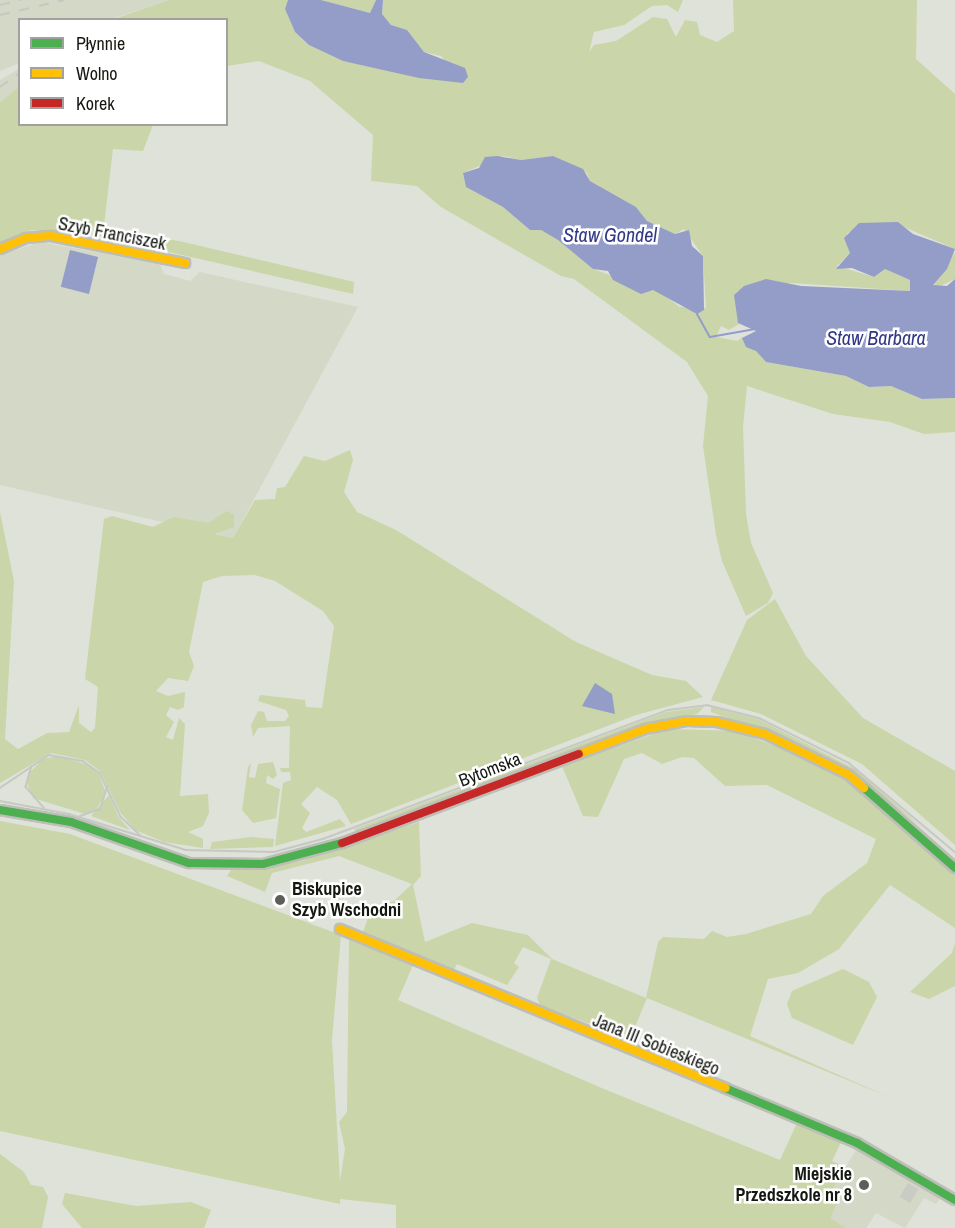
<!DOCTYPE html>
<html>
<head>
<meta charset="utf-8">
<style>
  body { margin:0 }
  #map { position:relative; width:955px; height:1228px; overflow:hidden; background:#dfe2d8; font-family:"Archivo Narrow",sans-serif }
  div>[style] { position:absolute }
  .built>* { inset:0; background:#d3d8c7 }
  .green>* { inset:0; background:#cad5a9 }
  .water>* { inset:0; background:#939dc7; transform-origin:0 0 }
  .stream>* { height:2px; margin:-1px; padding:0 1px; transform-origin:1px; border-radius:1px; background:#939dc7 }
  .building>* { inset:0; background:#cacbc4; transform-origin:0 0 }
  .roads { filter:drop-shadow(2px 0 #bcbeb7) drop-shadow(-2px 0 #bcbeb7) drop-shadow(0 2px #bcbeb7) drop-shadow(0 -2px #bcbeb7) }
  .fast>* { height:8px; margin:-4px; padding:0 4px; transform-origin:4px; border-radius:4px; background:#4caf50 }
  .slow>* { height:8px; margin:-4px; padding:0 4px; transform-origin:4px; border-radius:4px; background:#ffc107 }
  .jam>* { height:8px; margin:-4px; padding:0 4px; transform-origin:4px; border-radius:4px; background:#c62828 }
  .tram>* { height:1.5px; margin:-0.75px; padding:0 0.75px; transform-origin:0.75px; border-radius:0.75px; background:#c6c8c4 }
  .rail>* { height:2px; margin-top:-1px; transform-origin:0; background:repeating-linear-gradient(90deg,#c6c8c4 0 10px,transparent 0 20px) }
  .dots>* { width:16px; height:16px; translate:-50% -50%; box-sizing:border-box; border:3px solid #fff; border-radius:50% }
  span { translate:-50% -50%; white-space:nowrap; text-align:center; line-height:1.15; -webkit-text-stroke:5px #fff; paint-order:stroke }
  .street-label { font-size:18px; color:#151711 }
  .poi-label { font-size:18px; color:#151711; font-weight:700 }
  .left { translate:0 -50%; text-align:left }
  .right { translate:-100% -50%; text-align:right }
  .water-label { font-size:20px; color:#313886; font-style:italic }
  .legend { position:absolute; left:18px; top:18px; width:210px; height:108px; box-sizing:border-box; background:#fff; border:2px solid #a1a2a0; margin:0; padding:8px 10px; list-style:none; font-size:18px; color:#151711 }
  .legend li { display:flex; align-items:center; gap:12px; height:30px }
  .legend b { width:30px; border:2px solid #a1a2a0 }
</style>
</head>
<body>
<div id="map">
  <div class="built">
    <div style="clip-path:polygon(0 0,169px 0,111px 19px,20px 20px,19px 63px,0 71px)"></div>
    <div style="clip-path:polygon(19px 69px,19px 87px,0 102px,0 80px)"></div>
    <div style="clip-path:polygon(41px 242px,160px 264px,164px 274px,190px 281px,200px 272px,358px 307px,233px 538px,0 485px,0 255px)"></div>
    <div style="clip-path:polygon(856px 1150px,899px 1173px,941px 1196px,936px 1204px,924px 1198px,905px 1228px,876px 1213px,866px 1228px,846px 1228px,829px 1218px,828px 1197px)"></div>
  </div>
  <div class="green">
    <div style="clip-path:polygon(evenodd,169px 0,288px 0,285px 9px,295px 32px,309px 45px,343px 61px,463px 83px,441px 56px,424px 52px,407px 31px,391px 25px,382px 14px,383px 0,683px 0,678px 12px,667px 5px,652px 6px,624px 25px,594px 32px,589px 52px,594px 45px,616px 41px,653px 17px,667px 19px,676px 37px,685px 20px,697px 22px,700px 35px,717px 42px,734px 31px,733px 0,917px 0,916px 59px,955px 94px,955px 249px,902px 226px,872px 223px,847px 233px,850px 253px,837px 266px,874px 277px,885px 269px,910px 280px,910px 291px,792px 283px,737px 291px,739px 324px,729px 330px,721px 326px,716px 337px,737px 341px,743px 337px,766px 362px,846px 376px,869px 387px,891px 386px,922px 399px,955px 398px,955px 432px,924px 434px,890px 422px,833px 414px,747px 386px,743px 427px,746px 514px,751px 543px,773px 593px,768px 603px,746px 616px,722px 561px,716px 535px,703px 446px,708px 396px,687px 362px,574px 279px,561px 276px,441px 207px,417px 186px,371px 181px,373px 135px,310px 81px,259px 61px,227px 66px,226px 20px,111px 20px,169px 0,503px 156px,521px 160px,553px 156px,587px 173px,590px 181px,636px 207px,647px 221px,675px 234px,684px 229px,703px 256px,706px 308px,680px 307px,661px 293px,593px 269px,558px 240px,541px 230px,530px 230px,503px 207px,466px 187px,463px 173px,503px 156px)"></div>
    <div style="clip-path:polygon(321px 0,376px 0,370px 13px)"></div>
    <div style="clip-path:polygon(19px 87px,20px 124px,153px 125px,143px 151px,113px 149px,104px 225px,119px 233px,179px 241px,354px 282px,353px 294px,90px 234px,31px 230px,0 242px,0 102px)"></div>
    <div style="clip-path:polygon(955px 252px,955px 279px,936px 288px,933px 281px)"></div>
    <div style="clip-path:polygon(350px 450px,353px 460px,344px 492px,357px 512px,396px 530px,576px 642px,652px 675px,686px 681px,703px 697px,636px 715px,351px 824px,337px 800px,317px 787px,301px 804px,310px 813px,302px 828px,306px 832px,340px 819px,346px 826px,275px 846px,283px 783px,291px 780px,290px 772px,281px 772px,280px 768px,289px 768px,290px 726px,258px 728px,253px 737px,251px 725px,258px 711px,264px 712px,267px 721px,285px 721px,289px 716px,286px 710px,258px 701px,260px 695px,305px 700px,306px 707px,322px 708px,334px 626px,323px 611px,275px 581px,255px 575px,222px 576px,203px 582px,189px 652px,194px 666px,188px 681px,168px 678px,156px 691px,168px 696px,185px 692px,184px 707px,178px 710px,170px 707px,166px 715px,174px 722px,166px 737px,173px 740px,179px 718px,185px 724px,180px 796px,208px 794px,209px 813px,203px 826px,188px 832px,203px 839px,203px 848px,164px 842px,135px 830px,120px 812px,100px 771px,85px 760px,51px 753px,0 783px,0 512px,14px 581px,5px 739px,18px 749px,47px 733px,69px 732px,79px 705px,79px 723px,91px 732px,95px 728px,98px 687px,85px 679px,104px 519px,112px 516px,153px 527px,174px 517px,208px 523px,227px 511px,234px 515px,234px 527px,214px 534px,233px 538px,255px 500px,275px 499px,277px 488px,285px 487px,304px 456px,325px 461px)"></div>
    <div style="clip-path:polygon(775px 599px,806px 656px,863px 718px,955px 771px,955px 845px,862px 764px,761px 714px,711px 700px,747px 620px)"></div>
    <div style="clip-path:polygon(704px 707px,697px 714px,634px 729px,358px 834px,354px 829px,666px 712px)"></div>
    <div style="clip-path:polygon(711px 707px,758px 719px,857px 770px,926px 831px,852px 772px,795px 742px,711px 712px)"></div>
    <div style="clip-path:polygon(668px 729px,736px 731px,804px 757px,850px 783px,955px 875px,955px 928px,890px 885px,839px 949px,798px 973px,768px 979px,750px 1036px,889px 1097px,647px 998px,630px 1039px,540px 1005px,537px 998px,551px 959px,523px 947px,514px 963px,519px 967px,507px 985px,457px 964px,454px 970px,363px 932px,371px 910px,394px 901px,412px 884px,339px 856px,272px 873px,265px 892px,227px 876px,231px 870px,301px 861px,419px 822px,421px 876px,413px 885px,425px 942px,472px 923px,528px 935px,552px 959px,646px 998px,658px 942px,663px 937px,704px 939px,712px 931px,727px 937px,746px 934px,811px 914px,823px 896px,867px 863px,876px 839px,767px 785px,725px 786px,694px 758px,682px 757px,662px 764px,642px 753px,624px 759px,598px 817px,583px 816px,562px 766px)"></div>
    <div style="clip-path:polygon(58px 756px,89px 765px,99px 774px,106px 793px,96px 810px,85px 814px,33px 798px,27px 784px,30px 772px,43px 759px)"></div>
    <div style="clip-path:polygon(273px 762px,277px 775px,273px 779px,267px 775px,266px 783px,280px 789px,276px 818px,253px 823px,242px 810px,248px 767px,251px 763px,249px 777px,255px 778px,258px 764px)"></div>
    <div style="clip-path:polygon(109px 795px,119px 818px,130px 830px,91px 816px)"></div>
    <div style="clip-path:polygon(0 821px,70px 834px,341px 935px,332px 1040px,340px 1181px,345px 1149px,339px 1122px,347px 1112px,349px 940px,413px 965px,398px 1000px,604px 1089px,780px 1160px,797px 1123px,842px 1140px,832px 1161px,846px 1167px,828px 1197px,837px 1203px,830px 1218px,846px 1228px,396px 1228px,396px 1205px,340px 1199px,340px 1204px,0 1131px)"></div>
    <div style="clip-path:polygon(251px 837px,274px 839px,273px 847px,210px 849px,212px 842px)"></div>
    <div style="clip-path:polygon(955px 943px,955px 986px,929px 999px,910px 992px,952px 953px)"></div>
    <div style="clip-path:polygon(843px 969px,869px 982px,877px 997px,853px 1045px,792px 1018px,787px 1004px,792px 991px)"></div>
    <div style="clip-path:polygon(0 1154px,24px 1172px,31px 1185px,43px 1187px,48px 1197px,42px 1228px,0 1228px)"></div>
    <div style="clip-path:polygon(65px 1193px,136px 1206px,191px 1202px,211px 1210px,204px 1228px,82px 1228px,62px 1204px)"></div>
  </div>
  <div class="water">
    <div style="clip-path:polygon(288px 0,321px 0,370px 13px,376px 0,383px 0,382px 14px,391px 25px,407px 30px,424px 52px,465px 68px,468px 77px,463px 83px,419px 78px,343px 61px,309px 45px,295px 32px,285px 9px)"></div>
    <div style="clip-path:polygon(497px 156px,521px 160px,553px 156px,583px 169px,590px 181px,636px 207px,647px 221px,675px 234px,689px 230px,692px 246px,703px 256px,704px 310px,697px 314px,653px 290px,641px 294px,613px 280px,608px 271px,593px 269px,558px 240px,541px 230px,530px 230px,503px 207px,466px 187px,463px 173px,479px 168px,485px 157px)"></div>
    <div style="clip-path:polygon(898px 222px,913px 234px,955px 249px,947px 269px,933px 285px,947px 286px,955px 279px,955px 398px,922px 399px,891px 386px,869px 387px,846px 376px,766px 362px,756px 351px,746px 347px,742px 338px,756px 331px,738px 323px,734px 295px,744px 286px,766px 279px,801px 286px,910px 291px,910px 280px,885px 269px,874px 277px,852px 268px,836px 269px,850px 253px,844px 238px,859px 223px)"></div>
    <div style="left:70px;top:250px;width:29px;height:38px;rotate:14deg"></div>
    <div style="clip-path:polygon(595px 683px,612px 694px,615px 714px,582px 706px)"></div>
  </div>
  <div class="stream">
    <div style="left:697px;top:314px;width:26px;rotate:61deg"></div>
    <div style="left:710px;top:337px;width:46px;rotate:-10.1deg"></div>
  </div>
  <div class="building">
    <div style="left:908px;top:1183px;width:12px;height:16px;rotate:31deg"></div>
  </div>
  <div class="roads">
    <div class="fast">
      <div style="left:864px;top:788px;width:121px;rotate:41.3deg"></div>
      <div style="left:0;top:810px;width:72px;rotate:9.6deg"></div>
      <div style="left:71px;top:822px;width:125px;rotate:19.2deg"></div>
      <div style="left:189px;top:863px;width:74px;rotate:0.8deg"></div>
      <div style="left:263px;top:864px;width:82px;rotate:-14.9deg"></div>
      <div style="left:725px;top:1088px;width:143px;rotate:22.6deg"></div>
      <div style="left:857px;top:1143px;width:113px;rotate:30.2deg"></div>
    </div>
    <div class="slow">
      <div style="left:0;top:249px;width:28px;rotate:-23deg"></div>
      <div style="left:26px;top:238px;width:25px;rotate:-5deg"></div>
      <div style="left:51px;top:236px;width:137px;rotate:11.4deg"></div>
      <div style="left:579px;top:754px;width:71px;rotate:-20.7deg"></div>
      <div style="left:645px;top:729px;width:43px;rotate:-10.8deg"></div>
      <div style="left:687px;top:721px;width:30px;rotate:2deg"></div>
      <div style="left:717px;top:722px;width:49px;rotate:14deg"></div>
      <div style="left:765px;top:734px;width:93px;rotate:26deg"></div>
      <div style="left:849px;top:775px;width:20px;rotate:41deg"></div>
      <div style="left:340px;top:929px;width:417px;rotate:22.4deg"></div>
    </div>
    <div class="jam">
      <div style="left:342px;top:843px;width:253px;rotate:-20.6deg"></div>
    </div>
  </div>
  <div class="tram">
    <div style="left:32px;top:766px;width:22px;rotate:106deg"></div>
    <div style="left:26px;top:787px;width:28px;rotate:49deg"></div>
    <div style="left:0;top:788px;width:59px;rotate:-34deg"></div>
    <div style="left:49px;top:755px;width:35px;rotate:10deg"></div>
    <div style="left:83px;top:761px;width:21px;rotate:35deg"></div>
    <div style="left:100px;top:773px;width:49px;rotate:64.5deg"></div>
    <div style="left:121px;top:817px;width:26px;rotate:43deg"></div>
    <div style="left:0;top:801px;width:70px;rotate:10.7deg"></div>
    <div style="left:69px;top:814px;width:122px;rotate:17.1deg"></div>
    <div style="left:186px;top:850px;width:88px;rotate:1.3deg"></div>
    <div style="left:274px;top:852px;width:51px;rotate:-14.9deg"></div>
    <div style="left:323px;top:839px;width:368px;rotate:-20.5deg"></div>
    <div style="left:668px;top:710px;width:39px;rotate:-7deg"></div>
    <div style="left:707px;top:705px;width:54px;rotate:14deg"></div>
    <div style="left:759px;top:718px;width:101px;rotate:26.6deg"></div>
    <div style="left:849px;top:763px;width:138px;rotate:40deg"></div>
    <div style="left:80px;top:816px;width:21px;rotate:-19deg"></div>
    <div style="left:100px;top:809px;width:23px;rotate:-72deg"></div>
  </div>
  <div class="rail">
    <div style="left:0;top:5px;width:22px;rotate:-13deg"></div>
    <div style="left:0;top:15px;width:66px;rotate:-13.2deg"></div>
    <div style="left:0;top:87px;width:24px;rotate:-35deg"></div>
  </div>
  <div class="dots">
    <div style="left:280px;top:900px;background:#5c5e57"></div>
    <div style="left:864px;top:1185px;background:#5c5e57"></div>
  </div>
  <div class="street-label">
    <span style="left:112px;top:234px;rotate:11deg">Szyb Franciszek</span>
    <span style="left:490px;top:770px;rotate:-21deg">Bytomska</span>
    <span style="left:656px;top:1045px;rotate:22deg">Jana III Sobieskiego</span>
  </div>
  <div class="poi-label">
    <span class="left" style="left:292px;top:900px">Biskupice<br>Szyb Wschodni</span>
    <span class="right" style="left:852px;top:1185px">Miejskie<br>Przedszkole nr 8</span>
  </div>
  <div class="water-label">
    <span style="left:610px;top:234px">Staw Gondel</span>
    <span style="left:876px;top:337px">Staw Barbara</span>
  </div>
  <ul class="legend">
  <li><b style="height:8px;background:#4caf50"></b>Płynnie</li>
  <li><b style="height:8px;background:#ffc107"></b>Wolno</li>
  <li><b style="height:8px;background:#c62828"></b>Korek</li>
  </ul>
</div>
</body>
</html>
